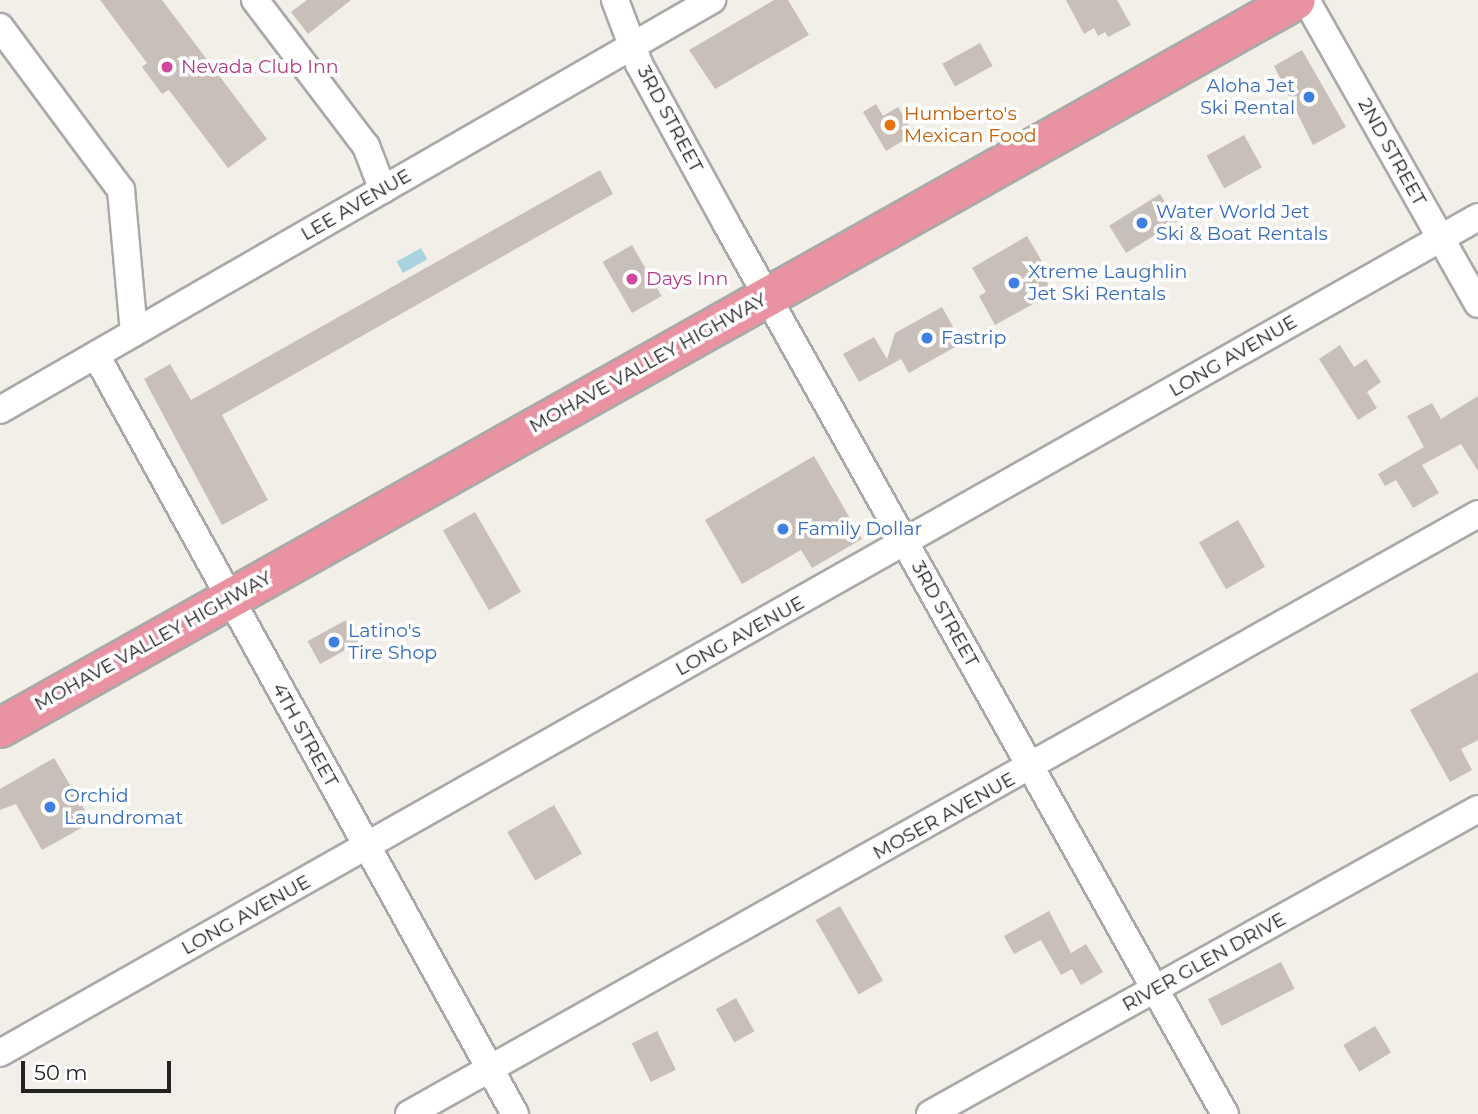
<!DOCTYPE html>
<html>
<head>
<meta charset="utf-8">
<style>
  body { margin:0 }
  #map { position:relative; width:1478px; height:1114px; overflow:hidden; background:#f2efe9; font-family:Montserrat,sans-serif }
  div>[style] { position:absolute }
  .water>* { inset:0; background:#aad3df; transform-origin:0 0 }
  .building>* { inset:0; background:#c7bfb8; transform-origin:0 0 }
  .roads { filter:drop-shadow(2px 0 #a9a9a9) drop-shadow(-2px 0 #a9a9a9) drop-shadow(0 2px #a9a9a9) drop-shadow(0 -2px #a9a9a9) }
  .minor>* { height:26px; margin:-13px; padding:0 13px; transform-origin:13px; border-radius:13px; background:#fff }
  .highway>* { height:38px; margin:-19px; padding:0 19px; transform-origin:19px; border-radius:19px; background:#e892a2 }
  .dots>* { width:19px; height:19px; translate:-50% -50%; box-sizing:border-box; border:4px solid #fff; border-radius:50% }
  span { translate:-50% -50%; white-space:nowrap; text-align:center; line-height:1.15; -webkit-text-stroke:7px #fff; paint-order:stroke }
  .hotel-label { font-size:19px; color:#b23c85 }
  .left { translate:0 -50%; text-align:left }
  .shop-label { font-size:19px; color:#366cbe }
  .right { translate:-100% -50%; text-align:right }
  .food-label { font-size:19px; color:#c56008 }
  .street-label { font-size:19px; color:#222 }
  .scale { position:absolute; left:21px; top:1061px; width:150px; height:32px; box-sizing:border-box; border:4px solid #222; border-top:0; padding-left:9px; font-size:21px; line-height:24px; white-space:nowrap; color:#222; -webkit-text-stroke:5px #fff; paint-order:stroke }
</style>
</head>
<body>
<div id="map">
  <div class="water">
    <div style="left:421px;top:248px;width:13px;height:28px;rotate:61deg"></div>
  </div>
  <div class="building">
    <div style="clip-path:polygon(100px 0,162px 0,267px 139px,228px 168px,169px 90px,162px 94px,142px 67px,147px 63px)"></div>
    <div style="clip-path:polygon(307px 0,351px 0,308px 34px,291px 12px)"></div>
    <div style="clip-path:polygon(774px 0,788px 0,809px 35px,715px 89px,689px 50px)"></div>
    <div style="clip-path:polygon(1066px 0,1117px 0,1131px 25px,1108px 37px,1105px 32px,1098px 36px,1094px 28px,1084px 34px)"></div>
    <div style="left:980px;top:43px;width:26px;height:43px;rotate:61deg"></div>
    <div style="clip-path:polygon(1302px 50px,1346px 127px,1313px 145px,1274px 66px)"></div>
    <div style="clip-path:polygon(876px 104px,883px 116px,898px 107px,914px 134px,886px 151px,863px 112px)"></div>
    <div style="left:1244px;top:135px;width:37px;height:43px;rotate:61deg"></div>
    <div style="clip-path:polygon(600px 170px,613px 194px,222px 415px,268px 500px,222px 525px,144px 379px,170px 364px,191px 400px)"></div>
    <div style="left:1160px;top:194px;width:32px;height:60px;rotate:58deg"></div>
    <div style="clip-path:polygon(1027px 236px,1047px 270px,1042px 273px,1053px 293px,995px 325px,979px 296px,986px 292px,972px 268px)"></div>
    <div style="left:632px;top:245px;width:59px;height:34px;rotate:60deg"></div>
    <div style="clip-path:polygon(942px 307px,962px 343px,909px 373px,901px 359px,859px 382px,843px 354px,874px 337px,887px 359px,895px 333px)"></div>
    <div style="clip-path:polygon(1340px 345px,1354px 367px,1366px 359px,1381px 382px,1367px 392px,1377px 408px,1358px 420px,1319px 359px)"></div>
    <div style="clip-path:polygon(1478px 396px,1478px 471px,1461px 444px,1422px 465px,1439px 493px,1413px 508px,1396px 480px,1385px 486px,1378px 474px,1424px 447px,1407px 416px,1432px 403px,1441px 419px)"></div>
    <div style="clip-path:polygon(814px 456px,862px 539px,812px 568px,801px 550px,742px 584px,705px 520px)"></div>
    <div style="left:475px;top:512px;width:92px;height:37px;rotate:60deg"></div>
    <div style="left:1238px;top:520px;width:54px;height:45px;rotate:60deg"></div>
    <div style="left:346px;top:620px;width:26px;height:44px;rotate:61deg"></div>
    <div style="clip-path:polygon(1478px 672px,1478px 740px,1461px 749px,1472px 770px,1450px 782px,1410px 710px)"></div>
    <div style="clip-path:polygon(54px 758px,92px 822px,42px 850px,16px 804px,0 810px,0 789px)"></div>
    <div style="left:554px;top:805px;width:56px;height:54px;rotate:60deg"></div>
    <div style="left:840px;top:906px;width:86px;height:28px;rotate:60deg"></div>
    <div style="clip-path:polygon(1049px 911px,1071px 953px,1086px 944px,1103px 972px,1081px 985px,1072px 969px,1061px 975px,1041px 940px,1014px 954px,1004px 936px)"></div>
    <div style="left:1281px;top:962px;width:30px;height:82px;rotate:63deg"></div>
    <div style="left:736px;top:998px;width:38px;height:23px;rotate:61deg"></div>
    <div style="left:1375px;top:1026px;width:31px;height:37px;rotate:59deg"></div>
    <div style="left:657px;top:1031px;width:43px;height:28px;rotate:64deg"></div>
  </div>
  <div class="roads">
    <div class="minor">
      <div style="left:255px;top:0;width:183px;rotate:52.8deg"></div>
      <div style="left:366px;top:146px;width:47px;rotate:68.9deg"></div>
      <div style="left:615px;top:0;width:68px;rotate:69.4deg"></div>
      <div style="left:639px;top:64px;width:181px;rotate:61.3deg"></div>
      <div style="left:726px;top:223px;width:1021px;rotate:60.75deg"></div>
      <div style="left:1306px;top:0;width:349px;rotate:60.5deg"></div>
      <div style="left:0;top:27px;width:203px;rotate:53.4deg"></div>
      <div style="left:121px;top:190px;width:143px;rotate:84.8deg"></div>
      <div style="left:96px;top:355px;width:867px;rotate:61.1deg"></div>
      <div style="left:0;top:410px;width:822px;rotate:-29.94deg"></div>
      <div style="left:0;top:1053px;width:1698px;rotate:-29.49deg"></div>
      <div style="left:409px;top:1114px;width:1226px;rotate:-29.3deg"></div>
      <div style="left:930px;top:1114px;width:627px;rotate:-29.1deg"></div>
    </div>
    <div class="highway">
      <div style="left:0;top:728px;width:1486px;rotate:-29.32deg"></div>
    </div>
  </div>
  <div class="dots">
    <div style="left:167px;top:67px;background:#d1479c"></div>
    <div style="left:1309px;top:97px;background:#3f7fe0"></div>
    <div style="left:890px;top:125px;background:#e8710a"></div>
    <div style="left:1142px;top:223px;background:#3f7fe0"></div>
    <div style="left:632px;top:279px;background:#d1479c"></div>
    <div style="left:1014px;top:283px;background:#3f7fe0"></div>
    <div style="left:927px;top:338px;background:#3f7fe0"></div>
    <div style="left:783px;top:529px;background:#3f7fe0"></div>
    <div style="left:334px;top:642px;background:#3f7fe0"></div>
    <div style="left:50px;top:807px;background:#3f7fe0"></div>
  </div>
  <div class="hotel-label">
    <span class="left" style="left:181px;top:67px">Nevada Club Inn</span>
    <span class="left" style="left:646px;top:279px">Days Inn</span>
  </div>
  <div class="shop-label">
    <span class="right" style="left:1295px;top:97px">Aloha Jet<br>Ski Rental</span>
    <span class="left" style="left:1156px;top:223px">Water World Jet<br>Ski &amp; Boat Rentals</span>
    <span class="left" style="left:1028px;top:283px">Xtreme Laughlin<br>Jet Ski Rentals</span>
    <span class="left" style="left:941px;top:338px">Fastrip</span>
    <span class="left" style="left:797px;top:529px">Family Dollar</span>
    <span class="left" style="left:348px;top:642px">Latino's<br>Tire Shop</span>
    <span class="left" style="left:64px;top:807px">Orchid<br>Laundromat</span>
  </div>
  <div class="food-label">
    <span class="left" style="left:904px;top:125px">Humberto's<br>Mexican Food</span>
  </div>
  <div class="street-label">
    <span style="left:670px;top:119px;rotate:62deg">3RD STREET</span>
    <span style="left:1392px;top:152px;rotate:61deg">2ND STREET</span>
    <span style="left:356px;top:205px;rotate:-30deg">LEE AVENUE</span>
    <span style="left:1233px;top:356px;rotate:-30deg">LONG AVENUE</span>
    <span style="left:648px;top:363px;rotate:-29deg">MOHAVE VALLEY HIGHWAY</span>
    <span style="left:945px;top:614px;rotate:61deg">3RD STREET</span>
    <span style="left:740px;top:636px;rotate:-29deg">LONG AVENUE</span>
    <span style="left:153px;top:641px;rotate:-29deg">MOHAVE VALLEY HIGHWAY</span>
    <span style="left:305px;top:735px;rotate:61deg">4TH STREET</span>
    <span style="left:944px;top:816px;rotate:-29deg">MOSER AVENUE</span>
    <span style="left:246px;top:915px;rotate:-29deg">LONG AVENUE</span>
    <span style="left:1204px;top:962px;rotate:-29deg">RIVER GLEN DRIVE</span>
  </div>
  <div class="scale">50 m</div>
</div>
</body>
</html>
